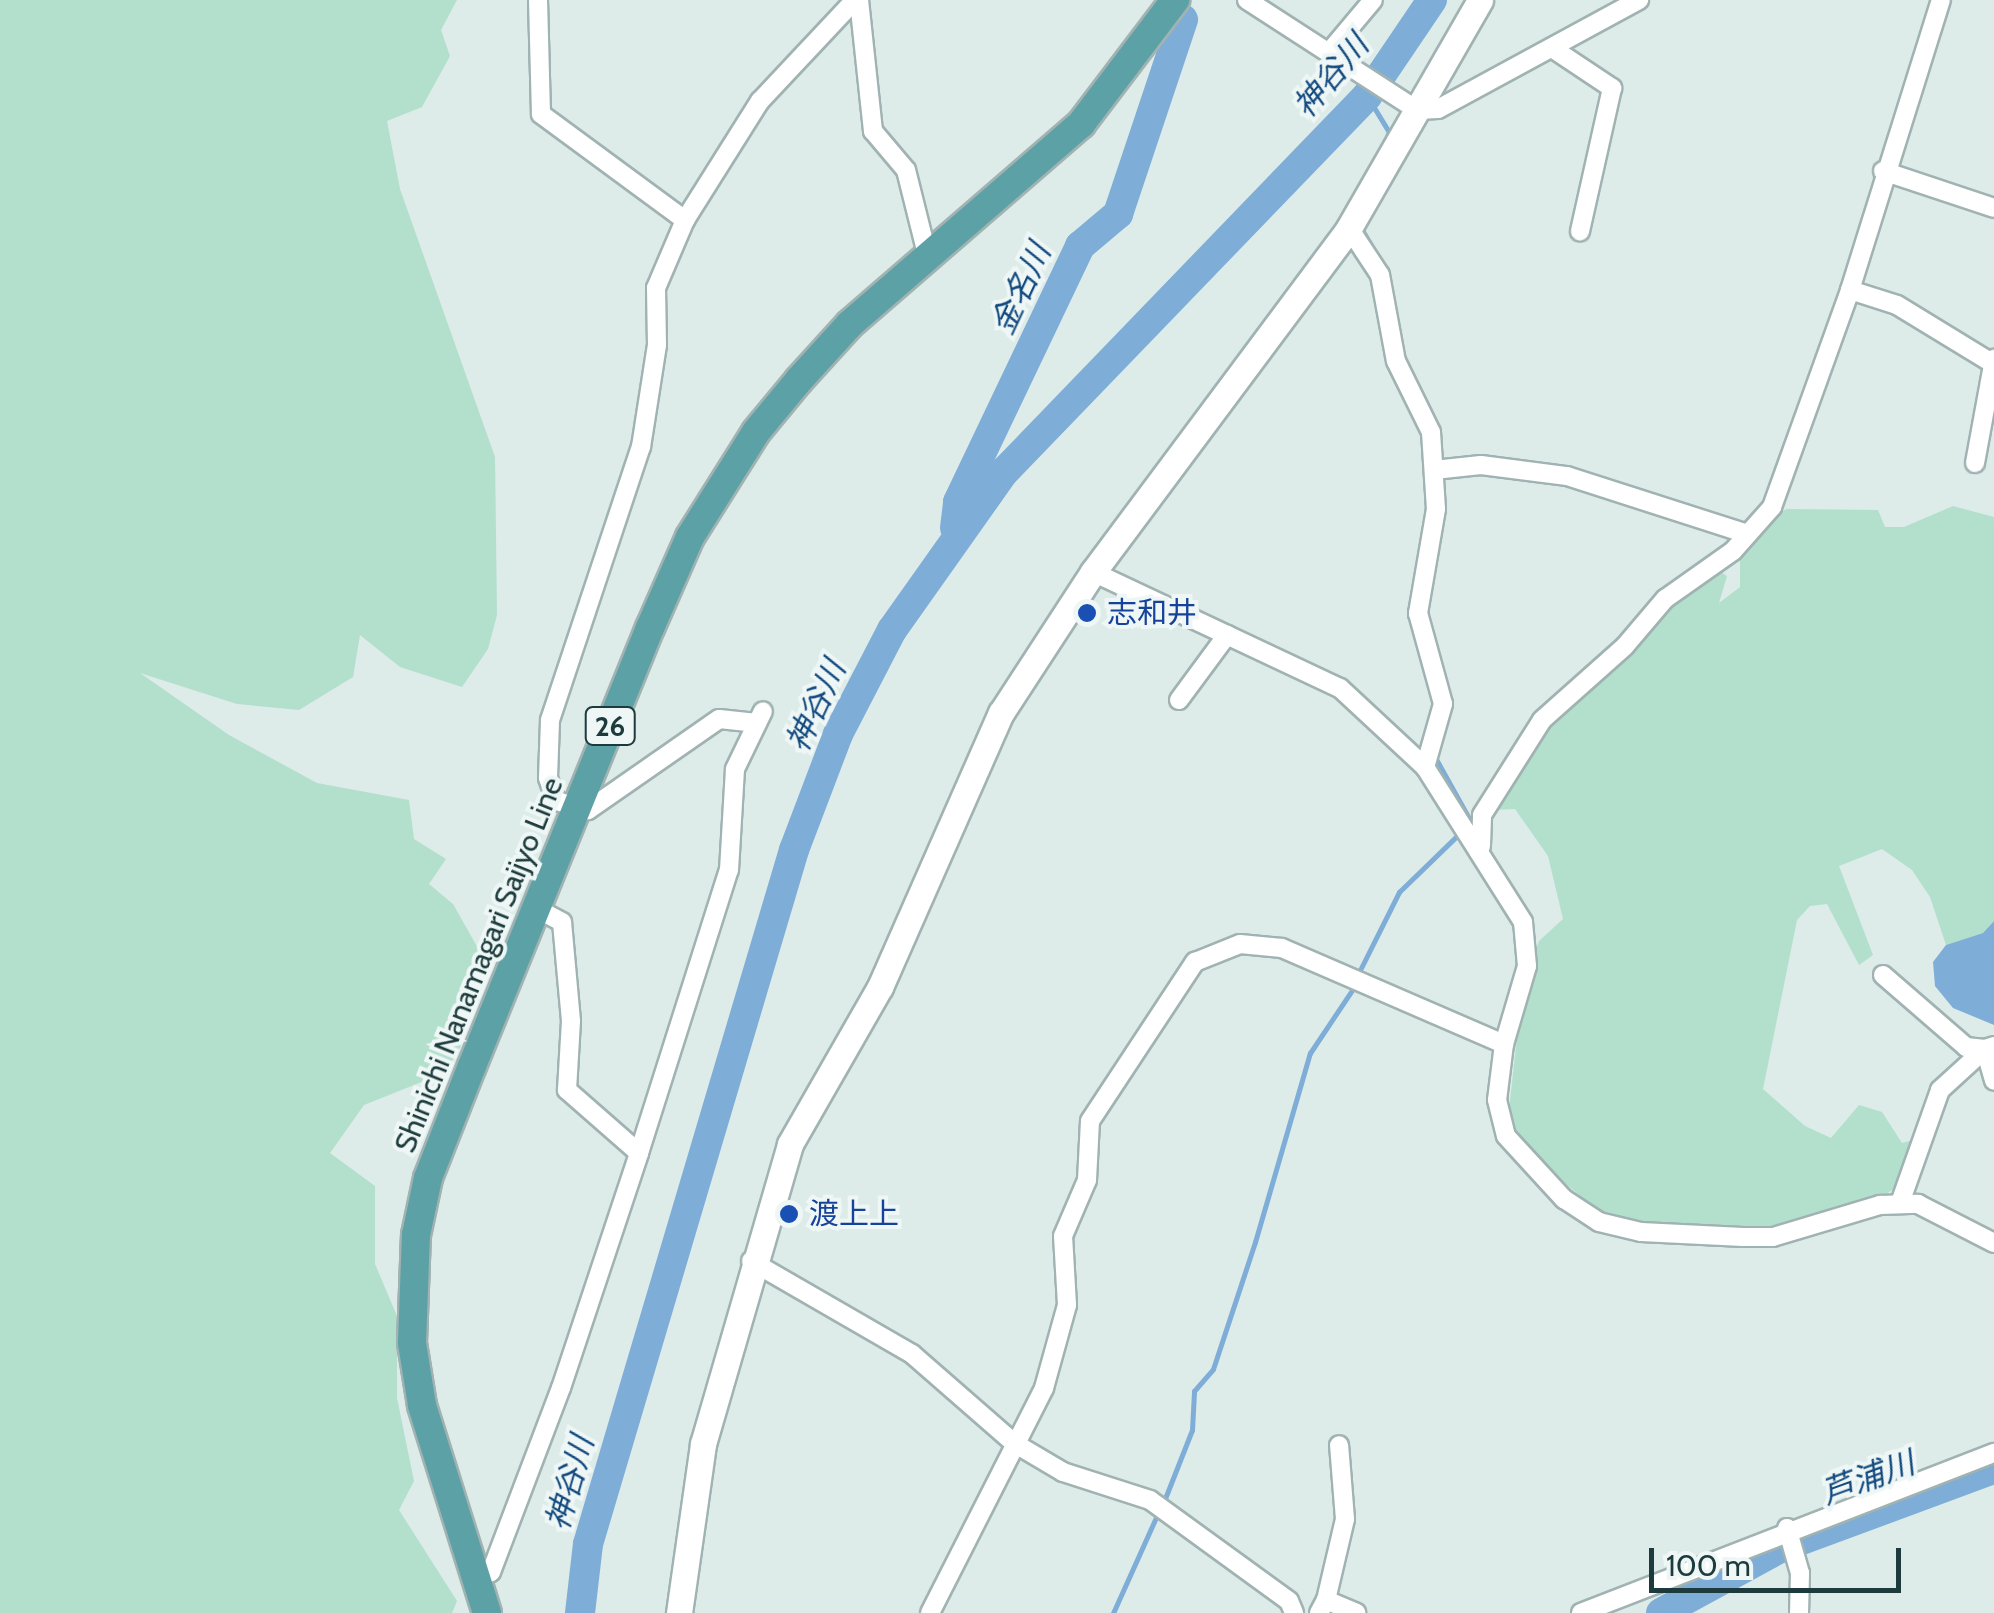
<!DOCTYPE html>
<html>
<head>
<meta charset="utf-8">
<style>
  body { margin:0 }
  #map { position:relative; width:1994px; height:1613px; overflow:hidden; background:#ddebe9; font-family:Cabin,"Noto Sans JP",sans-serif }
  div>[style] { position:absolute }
  .green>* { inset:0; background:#b3dfcd }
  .water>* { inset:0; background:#7eadd7 }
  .stream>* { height:5px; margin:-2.5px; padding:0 2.5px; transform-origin:2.5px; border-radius:2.5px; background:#7eadd7 }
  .river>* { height:30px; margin:-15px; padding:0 15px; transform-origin:15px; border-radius:15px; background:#7eadd7 }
  .roads { filter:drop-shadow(2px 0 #a0b3b2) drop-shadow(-2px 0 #a0b3b2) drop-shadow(0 2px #a0b3b2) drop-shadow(0 -2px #a0b3b2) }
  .street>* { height:18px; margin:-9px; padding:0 9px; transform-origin:9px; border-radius:9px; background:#fff }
  .secondary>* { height:25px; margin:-12.5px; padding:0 12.5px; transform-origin:12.5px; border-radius:12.5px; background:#fff }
  .primary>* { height:28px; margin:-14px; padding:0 14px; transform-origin:14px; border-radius:14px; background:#5ca1a6 }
  .dots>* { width:28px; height:28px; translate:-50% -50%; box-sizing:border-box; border:5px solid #eef7f6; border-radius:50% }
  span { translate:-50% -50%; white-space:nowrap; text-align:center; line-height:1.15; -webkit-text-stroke:8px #eef7f6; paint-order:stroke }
  .shield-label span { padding:2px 8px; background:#eef7f6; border:2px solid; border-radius:8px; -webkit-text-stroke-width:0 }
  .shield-label { font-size:28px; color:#1d3b3c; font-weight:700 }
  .transit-label { font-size:30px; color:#164399 }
  .left { translate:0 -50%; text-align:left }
  .street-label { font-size:30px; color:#1d3b3c }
  .water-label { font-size:32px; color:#12497e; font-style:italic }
  .scale { position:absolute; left:1649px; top:1548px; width:252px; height:45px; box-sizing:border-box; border:5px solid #1d3b3c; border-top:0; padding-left:12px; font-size:30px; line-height:35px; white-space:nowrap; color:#1d3b3c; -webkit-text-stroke:8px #eef7f6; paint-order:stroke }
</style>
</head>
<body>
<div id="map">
  <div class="green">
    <div style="clip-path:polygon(0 0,457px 0,441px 30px,450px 56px,422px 107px,387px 121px,400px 189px,495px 457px,497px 615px,488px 649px,462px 687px,400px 667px,360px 635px,353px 677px,299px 710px,237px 704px,140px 673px,229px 735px,317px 783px,409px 800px,414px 839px,446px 859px,429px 884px,453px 904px,479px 950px,484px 976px,458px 1054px,439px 1075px,364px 1105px,330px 1153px,375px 1186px,375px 1264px,397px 1316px,397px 1398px,414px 1481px,399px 1510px,457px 1601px,452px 1613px,0 1613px)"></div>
    <div style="clip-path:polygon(1953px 506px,1994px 517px,1994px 921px,1983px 933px,1946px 945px,1930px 897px,1912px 870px,1882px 849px,1839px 866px,1873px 955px,1859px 965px,1827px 904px,1810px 906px,1797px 920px,1763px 1089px,1805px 1126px,1831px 1138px,1859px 1105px,1882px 1112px,1902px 1143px,1918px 1139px,1905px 1181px,1876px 1201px,1762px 1229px,1647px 1224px,1596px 1209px,1519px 1145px,1508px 1119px,1523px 983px,1539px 941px,1563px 919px,1548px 856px,1515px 809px,1492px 810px,1546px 723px,1704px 561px,1727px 576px,1719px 603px,1740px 587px,1740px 548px,1765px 518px,1787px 509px,1878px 510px,1885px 527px,1904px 527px)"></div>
  </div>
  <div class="water">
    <div style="clip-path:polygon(1994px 921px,1994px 1025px,1953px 1008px,1935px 986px,1933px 962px,1946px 945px,1983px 933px)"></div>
  </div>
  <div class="stream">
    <div style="left:1367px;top:96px;width:42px;rotate:58.6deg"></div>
    <div style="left:1389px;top:132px;width:10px;rotate:114deg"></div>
    <div style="left:1361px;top:228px;width:22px;rotate:60deg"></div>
    <div style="left:1436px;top:759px;width:70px;rotate:60.9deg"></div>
    <div style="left:1357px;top:976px;width:94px;rotate:-63.4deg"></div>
    <div style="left:1399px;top:892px;width:86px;rotate:-44.1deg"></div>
    <div style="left:1164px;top:1501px;width:76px;rotate:-68.5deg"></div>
    <div style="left:1192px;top:1430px;width:39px;rotate:-87deg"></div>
    <div style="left:1194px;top:1391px;width:29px;rotate:-49deg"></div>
    <div style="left:1213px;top:1369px;width:134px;rotate:-71.7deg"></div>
    <div style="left:1255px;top:1242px;width:197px;rotate:-73.8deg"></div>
    <div style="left:1310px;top:1053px;width:76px;rotate:-56.3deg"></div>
    <div style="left:1113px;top:1613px;width:110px;rotate:-65.8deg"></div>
  </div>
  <div class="river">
    <div style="left:955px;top:528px;width:26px;rotate:-83deg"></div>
    <div style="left:958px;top:502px;width:284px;rotate:-64.5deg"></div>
    <div style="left:1080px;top:246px;width:50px;rotate:-40.1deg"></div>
    <div style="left:1118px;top:214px;width:205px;rotate:-71.5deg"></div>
    <div style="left:580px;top:1613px;width:69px;rotate:-83.4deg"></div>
    <div style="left:588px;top:1544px;width:724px;rotate:-73.47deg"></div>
    <div style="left:794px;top:850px;width:124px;rotate:-69.2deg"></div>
    <div style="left:838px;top:734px;width:117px;rotate:-62.6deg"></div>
    <div style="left:892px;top:630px;width:194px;rotate:-54.7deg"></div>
    <div style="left:1004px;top:472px;width:523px;rotate:-46.01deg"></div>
    <div style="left:1367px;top:96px;width:116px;rotate:-55.9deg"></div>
    <div style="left:1661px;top:1613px;width:136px;rotate:-28.6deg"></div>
    <div style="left:1780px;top:1548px;width:228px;rotate:-20.3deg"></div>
  </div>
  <div class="roads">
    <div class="street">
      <div style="left:538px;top:0;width:114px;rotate:88.5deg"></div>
      <div style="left:541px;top:114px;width:179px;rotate:36.4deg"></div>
      <div style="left:859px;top:0;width:132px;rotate:83.9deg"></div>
      <div style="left:873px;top:131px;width:51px;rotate:49.8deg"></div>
      <div style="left:906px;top:170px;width:91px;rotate:76deg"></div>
      <div style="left:1247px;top:0;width:202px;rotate:32.9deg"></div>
      <div style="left:1417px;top:110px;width:21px;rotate:-3deg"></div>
      <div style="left:1438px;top:109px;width:229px;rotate:-28.5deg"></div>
      <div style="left:1331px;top:50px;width:65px;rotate:-50deg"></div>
      <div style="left:1555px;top:50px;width:69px;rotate:33.7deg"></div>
      <div style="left:1612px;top:88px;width:147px;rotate:102.6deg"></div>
      <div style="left:1883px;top:171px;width:117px;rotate:18.4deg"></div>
      <div style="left:1349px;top:228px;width:56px;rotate:56.6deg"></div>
      <div style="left:1380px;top:275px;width:87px;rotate:79.5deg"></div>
      <div style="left:1396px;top:361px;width:79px;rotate:63.8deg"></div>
      <div style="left:1431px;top:432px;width:77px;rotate:86.3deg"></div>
      <div style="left:1436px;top:509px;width:106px;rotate:99.8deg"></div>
      <div style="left:1418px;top:613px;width:94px;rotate:74.6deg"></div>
      <div style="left:1443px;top:704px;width:66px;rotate:105.9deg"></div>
      <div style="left:1850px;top:290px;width:49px;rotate:17.7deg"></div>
      <div style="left:1897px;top:305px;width:111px;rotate:31.4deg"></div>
      <div style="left:1975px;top:463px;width:106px;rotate:-79.6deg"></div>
      <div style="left:1434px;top:470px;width:47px;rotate:-6.1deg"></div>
      <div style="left:1481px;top:465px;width:87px;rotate:7.3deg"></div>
      <div style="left:1567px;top:476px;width:190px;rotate:17.8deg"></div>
      <div style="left:1093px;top:572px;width:273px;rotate:25.2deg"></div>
      <div style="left:1340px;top:688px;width:116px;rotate:42.9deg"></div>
      <div style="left:1425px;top:767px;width:183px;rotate:57.7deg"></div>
      <div style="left:1523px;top:922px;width:44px;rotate:84.8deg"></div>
      <div style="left:1527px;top:966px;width:81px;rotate:106.4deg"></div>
      <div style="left:1504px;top:1044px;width:56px;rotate:97.1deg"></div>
      <div style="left:1497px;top:1100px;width:37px;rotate:76deg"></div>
      <div style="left:1506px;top:1136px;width:86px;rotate:47.4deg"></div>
      <div style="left:1564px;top:1199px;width:42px;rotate:33.3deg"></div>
      <div style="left:1599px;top:1222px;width:43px;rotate:13.4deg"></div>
      <div style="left:1641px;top:1232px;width:102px;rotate:2.8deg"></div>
      <div style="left:1743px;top:1237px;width:30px"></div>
      <div style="left:1773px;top:1237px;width:112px;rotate:-16.7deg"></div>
      <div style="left:1880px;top:1205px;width:38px;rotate:-2deg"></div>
      <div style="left:1918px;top:1204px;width:85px;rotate:27.2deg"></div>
      <div style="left:1179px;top:700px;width:81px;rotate:-53.6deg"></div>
      <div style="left:757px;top:723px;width:38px;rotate:-174deg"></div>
      <div style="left:719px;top:719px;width:160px;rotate:145.2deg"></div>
      <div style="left:588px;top:810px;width:33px;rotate:-164deg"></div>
      <div style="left:556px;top:801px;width:24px;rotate:-109deg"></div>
      <div style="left:548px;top:778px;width:58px;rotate:-88deg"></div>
      <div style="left:550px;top:720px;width:288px;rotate:-71.6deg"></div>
      <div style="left:641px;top:447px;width:103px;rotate:-81.1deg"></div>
      <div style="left:657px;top:345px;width:57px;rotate:-91deg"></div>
      <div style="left:656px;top:288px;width:74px;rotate:-66.9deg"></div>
      <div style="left:685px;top:220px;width:141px;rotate:-57.8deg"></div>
      <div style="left:760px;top:101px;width:139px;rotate:-46.8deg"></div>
      <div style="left:1481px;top:846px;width:31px;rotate:-88deg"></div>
      <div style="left:1482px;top:815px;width:112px;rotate:-57.7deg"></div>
      <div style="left:1542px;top:720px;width:111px;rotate:-41.7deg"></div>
      <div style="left:1625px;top:646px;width:62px;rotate:-49.6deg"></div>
      <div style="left:1665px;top:599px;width:83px;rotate:-35.2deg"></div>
      <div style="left:1733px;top:551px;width:59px;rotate:-48.4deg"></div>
      <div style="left:1772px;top:507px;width:231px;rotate:-70.2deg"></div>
      <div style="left:1850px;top:290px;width:304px;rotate:-72.6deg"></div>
      <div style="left:1883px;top:975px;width:110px;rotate:40.9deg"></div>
      <div style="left:1966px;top:1047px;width:19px;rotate:6deg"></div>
      <div style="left:1994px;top:1046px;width:9px;rotate:162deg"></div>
      <div style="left:1985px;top:1049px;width:33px;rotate:74deg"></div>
      <div style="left:639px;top:1153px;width:297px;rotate:-72.4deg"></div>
      <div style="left:729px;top:870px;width:101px;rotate:-86.6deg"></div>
      <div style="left:735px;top:769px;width:64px;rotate:-64.2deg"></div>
      <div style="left:1900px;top:1203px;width:120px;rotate:-70.5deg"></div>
      <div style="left:1940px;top:1090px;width:61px;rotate:-42.3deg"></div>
      <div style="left:751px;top:1261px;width:186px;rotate:30deg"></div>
      <div style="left:912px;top:1354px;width:135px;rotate:41.1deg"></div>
      <div style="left:1014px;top:1443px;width:57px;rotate:30.6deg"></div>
      <div style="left:1063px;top:1472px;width:91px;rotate:17.8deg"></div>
      <div style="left:1150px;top:1500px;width:172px;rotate:36deg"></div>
      <div style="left:1289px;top:1601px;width:13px;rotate:67deg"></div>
      <div style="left:1787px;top:1528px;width:47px;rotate:73.9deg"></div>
      <div style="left:1800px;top:1573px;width:40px;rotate:91.4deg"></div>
      <div style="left:477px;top:1578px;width:15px;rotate:-23deg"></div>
      <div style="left:491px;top:1572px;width:197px;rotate:-69.2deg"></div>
      <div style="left:561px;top:1388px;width:248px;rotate:-71.6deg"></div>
      <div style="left:639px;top:1153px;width:96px;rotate:-138.8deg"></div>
      <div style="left:567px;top:1090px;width:69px;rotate:-86.7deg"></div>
      <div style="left:571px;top:1021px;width:99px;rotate:-95.2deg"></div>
      <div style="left:562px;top:922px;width:30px;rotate:-152deg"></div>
      <div style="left:1326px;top:1600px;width:83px;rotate:-76.8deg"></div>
      <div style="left:1345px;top:1519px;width:74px;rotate:-94.6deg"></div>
      <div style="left:930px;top:1613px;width:252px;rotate:-63.1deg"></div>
      <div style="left:1044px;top:1388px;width:86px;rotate:-74.5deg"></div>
      <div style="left:1067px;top:1305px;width:69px;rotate:-93.3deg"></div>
      <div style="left:1063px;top:1236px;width:61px;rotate:-66.8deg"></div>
      <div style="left:1087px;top:1180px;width:59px;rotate:-87.1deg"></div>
      <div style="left:1090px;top:1121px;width:191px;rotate:-56.6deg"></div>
      <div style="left:1195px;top:962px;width:48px;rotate:-21.8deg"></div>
      <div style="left:1240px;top:944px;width:42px;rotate:5.4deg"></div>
      <div style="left:1282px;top:948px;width:242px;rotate:23.4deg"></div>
      <div style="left:1319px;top:1613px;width:15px;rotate:-62deg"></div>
      <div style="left:1326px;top:1600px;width:33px;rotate:23deg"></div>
      <div style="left:1581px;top:1613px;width:443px;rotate:-21.2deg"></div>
    </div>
    <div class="secondary">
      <div style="left:679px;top:1613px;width:171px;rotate:-81.9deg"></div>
      <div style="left:703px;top:1444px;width:312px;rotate:-73.8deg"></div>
      <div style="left:790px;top:1144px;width:181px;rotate:-60.2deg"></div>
      <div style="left:880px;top:987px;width:300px;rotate:-66.2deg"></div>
      <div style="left:1001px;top:713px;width:168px;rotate:-56.9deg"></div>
      <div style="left:1093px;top:572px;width:429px;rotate:-53.3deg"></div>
      <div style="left:1349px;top:228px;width:263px;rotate:-60.1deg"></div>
    </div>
    <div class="primary">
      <div style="left:487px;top:1613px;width:218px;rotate:-107.4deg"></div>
      <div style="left:422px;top:1405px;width:63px;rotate:-99.2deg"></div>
      <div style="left:412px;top:1343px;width:108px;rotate:-87.9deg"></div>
      <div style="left:416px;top:1235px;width:58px;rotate:-78.1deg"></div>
      <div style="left:428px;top:1178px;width:120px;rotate:-68.6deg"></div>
      <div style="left:472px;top:1066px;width:473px;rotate:-67.9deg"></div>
      <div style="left:650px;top:628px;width:99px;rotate:-66.3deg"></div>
      <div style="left:690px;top:537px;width:124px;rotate:-57.8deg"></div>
      <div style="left:756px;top:432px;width:67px;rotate:-50.4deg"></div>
      <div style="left:799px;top:380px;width:76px;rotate:-47.7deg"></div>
      <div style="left:850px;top:324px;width:306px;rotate:-40.9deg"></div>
      <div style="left:1081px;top:124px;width:156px;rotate:-52.8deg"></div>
    </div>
  </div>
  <div class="dots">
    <div style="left:1087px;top:613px;background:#1a4fb4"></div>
    <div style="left:789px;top:1214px;background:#1a4fb4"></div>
  </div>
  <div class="shield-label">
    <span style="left:610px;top:726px">26</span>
  </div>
  <div class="transit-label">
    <span class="left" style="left:1107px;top:613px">志和井</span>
    <span class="left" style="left:809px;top:1214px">渡上上</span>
  </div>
  <div class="street-label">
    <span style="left:479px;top:965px;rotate:-68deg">Shinichi Nanamagari Saijyo Line</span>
  </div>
  <div class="water-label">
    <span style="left:1331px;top:76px;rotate:-50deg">神谷川</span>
    <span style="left:1021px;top:289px;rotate:-65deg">金名川</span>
    <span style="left:816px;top:706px;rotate:-65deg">神谷川</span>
    <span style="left:1868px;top:1478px;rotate:-20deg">芦浦川</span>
    <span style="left:570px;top:1483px;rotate:-74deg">神谷川</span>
  </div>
  <div class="scale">100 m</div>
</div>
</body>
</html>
